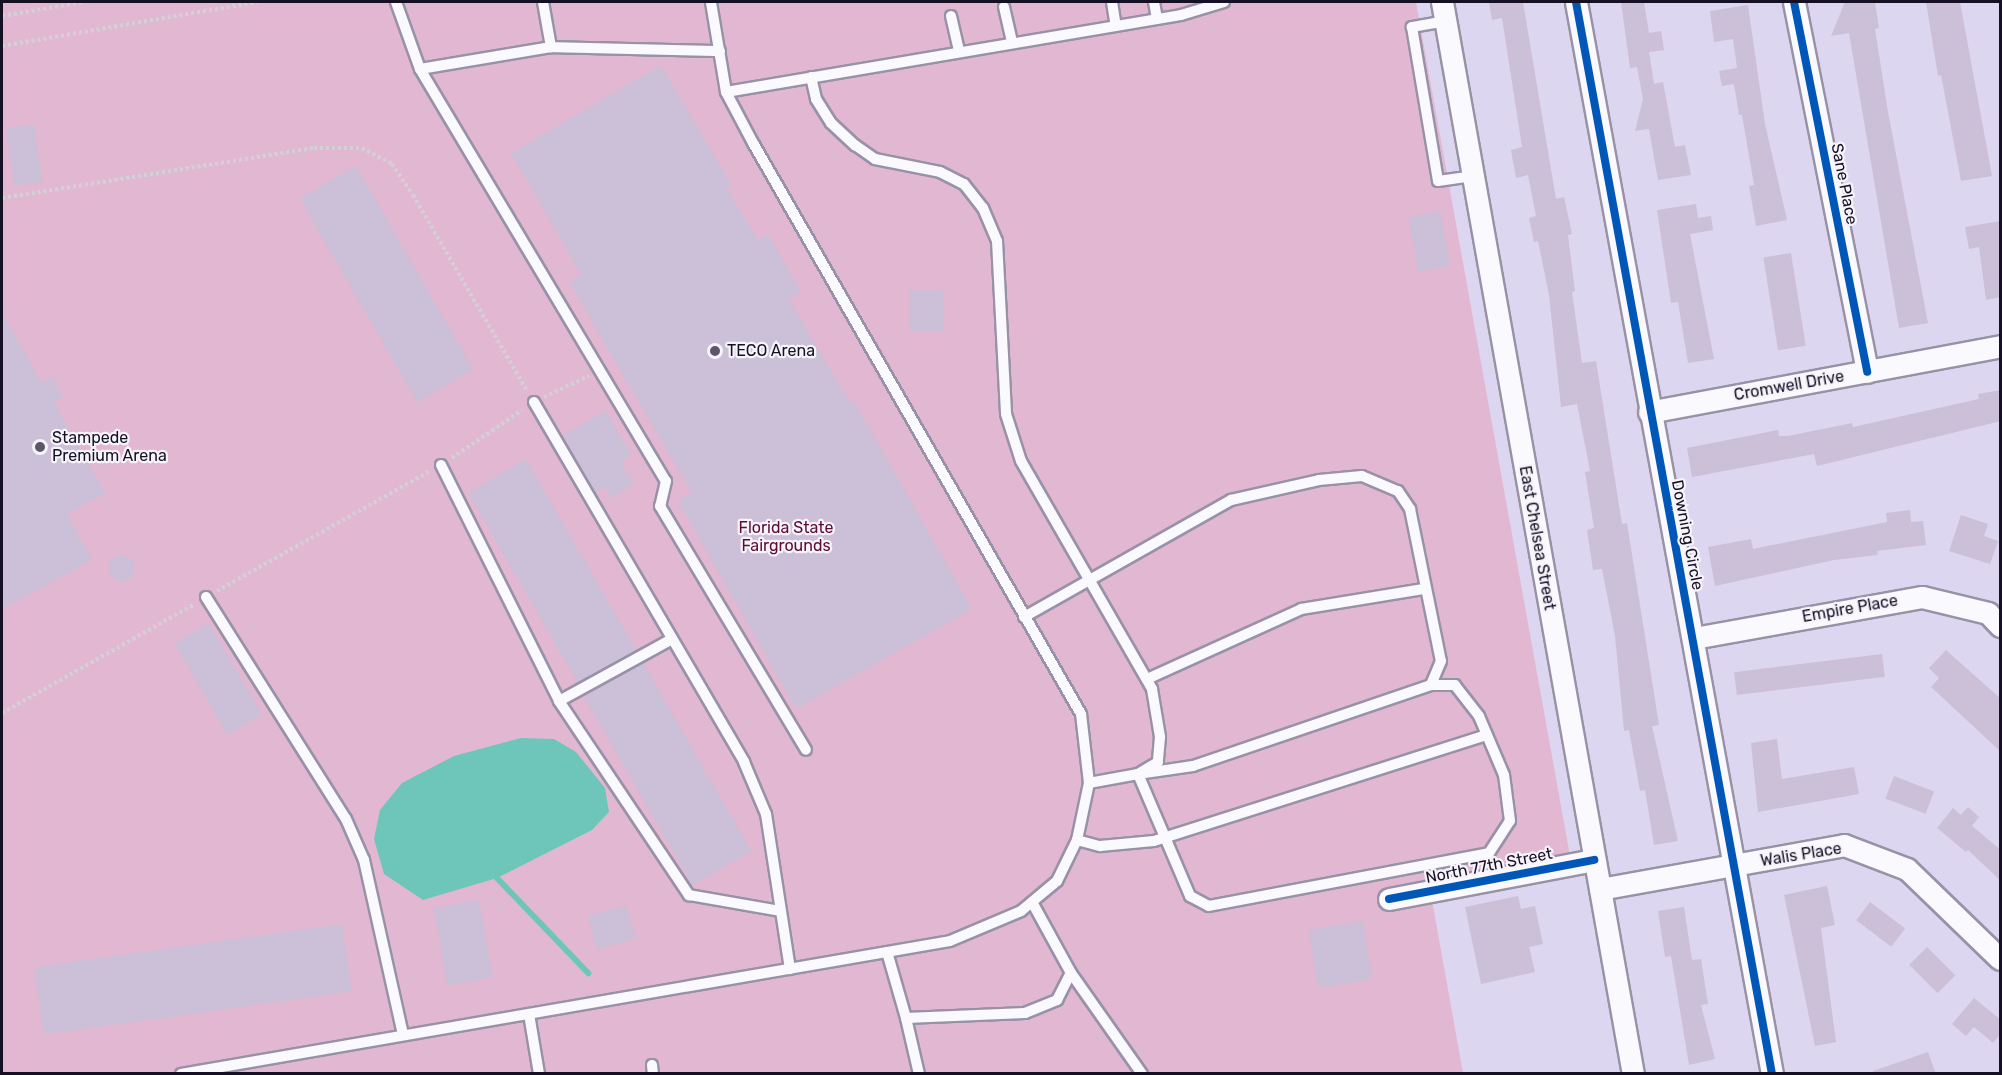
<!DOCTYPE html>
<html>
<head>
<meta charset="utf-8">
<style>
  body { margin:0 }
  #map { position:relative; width:2002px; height:1075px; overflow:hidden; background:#ddd6f0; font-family:Rubik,sans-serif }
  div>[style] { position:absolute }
  .green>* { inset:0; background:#e2b7d1 }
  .water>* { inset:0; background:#6ec6bb }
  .stream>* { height:6px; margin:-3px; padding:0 3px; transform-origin:3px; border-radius:3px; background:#6ec6bb }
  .building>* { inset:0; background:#ccbfd8; transform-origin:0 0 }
  .path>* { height:4px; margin-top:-2px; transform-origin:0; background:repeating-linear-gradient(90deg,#d3d1d8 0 3px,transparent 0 6px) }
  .roads { filter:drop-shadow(2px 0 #9892a7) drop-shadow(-2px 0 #9892a7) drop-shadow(0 2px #9892a7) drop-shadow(0 -2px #9892a7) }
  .lane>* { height:10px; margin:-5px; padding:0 5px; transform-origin:5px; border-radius:5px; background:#faf9fd }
  .street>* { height:21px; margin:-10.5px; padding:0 10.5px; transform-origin:10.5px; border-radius:10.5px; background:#faf9fd }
  .cycleway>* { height:8px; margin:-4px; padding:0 4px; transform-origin:4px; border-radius:4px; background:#0057b8 }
  .dots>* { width:16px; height:16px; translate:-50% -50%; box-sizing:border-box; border:3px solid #f6f4fa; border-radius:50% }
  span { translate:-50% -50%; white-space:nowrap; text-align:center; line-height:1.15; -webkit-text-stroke:4.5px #f6f4fa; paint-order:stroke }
  .street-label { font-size:16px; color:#161024 }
  .poi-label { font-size:16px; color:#161024 }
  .left { translate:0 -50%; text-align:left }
  .park-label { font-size:16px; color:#5c0b34 }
  .frame { position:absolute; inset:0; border:3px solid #161024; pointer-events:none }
</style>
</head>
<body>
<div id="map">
  <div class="green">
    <div style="clip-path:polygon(2px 2px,1416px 2px,1570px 856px,1428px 878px,1463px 1073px,2px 1074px)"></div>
  </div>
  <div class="water">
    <div style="clip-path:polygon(521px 738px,554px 739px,576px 752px,605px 788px,609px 812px,592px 830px,497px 878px,423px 900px,384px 874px,374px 839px,380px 810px,402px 783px,454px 756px)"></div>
  </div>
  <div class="stream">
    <div style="left:497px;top:878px;width:132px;rotate:46.2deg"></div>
  </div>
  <div class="building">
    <div style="clip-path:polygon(1489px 2px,1523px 2px,1556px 199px,1564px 197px,1572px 234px,1568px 235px,1575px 291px,1572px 292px,1582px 363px,1596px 361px,1622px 524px,1627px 523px,1659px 725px,1652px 726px,1678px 841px,1654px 845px,1645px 790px,1640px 791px,1629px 730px,1624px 731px,1615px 636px,1602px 569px,1593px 570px,1587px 530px,1594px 528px,1585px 472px,1590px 471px,1577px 404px,1561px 407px,1549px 295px,1538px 241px,1534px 242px,1529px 218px,1536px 216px,1528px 175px,1516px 178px,1511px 150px,1522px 147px,1502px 18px,1492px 20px)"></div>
    <div style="clip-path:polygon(1621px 2px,1644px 2px,1649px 33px,1661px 31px,1664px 50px,1649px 52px,1654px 84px,1663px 82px,1675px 147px,1685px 145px,1691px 175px,1658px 180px,1649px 129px,1635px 131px,1643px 99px,1637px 67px,1630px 68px)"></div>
    <div style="clip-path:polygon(1845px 2px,1875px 2px,1879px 28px,1875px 29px,1888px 112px,1928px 323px,1899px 328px,1849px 33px,1831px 36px)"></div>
    <div style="clip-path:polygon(1926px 2px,1960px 2px,1992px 176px,1961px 181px,1941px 75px,1938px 76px)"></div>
    <div style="clip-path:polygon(1748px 5px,1765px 124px,1787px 220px,1756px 226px,1749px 186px,1754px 185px,1742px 115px,1739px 115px,1734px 84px,1722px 86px,1719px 71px,1737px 68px,1733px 39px,1714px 42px,1710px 11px)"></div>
    <div style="clip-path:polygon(661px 65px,732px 186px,727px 189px,758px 240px,768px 234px,801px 292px,789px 299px,850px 403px,854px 401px,972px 609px,796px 709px,678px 501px,692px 493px,569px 282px,581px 274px,511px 153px)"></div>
    <div style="left:34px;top:124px;width:59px;height:28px;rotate:82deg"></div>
    <div style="left:356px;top:166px;width:235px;height:65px;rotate:60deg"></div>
    <div style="clip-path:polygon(1696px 204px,1698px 218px,1711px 216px,1713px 230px,1690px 234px,1714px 359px,1688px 363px,1678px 302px,1671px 303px,1657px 210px)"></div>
    <div style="left:1440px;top:211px;width:56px;height:32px;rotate:80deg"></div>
    <div style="clip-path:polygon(2001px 221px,2001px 297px,1986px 300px,1979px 247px,1969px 249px,1965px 227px)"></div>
    <div style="left:1791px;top:253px;width:94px;height:28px;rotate:81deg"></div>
    <div style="left:909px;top:290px;width:34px;height:42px"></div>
    <div style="clip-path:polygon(2px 312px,41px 382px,52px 377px,63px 397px,54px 402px,105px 493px,67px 514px,92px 560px,2px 609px)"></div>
    <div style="clip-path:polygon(2001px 390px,2001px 421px,1817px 466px,1814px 454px,1692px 477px,1687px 448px,1778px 430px,1779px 436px,1788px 436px,1852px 423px,1853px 427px,1979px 399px,1978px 394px)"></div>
    <div style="clip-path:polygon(605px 410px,632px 455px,621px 462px,634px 484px,611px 498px,604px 487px,596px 493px,562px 436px)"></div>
    <div style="left:526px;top:459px;width:221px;height:67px;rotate:60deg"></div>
    <div style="clip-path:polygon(1910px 510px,1911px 522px,1923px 521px,1926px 545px,1877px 551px,1878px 555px,1834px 560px,1715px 586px,1708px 547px,1751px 539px,1753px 549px,1887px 522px,1886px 513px)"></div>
    <div style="clip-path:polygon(1961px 515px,1988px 524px,1984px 536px,1998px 541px,1990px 564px,1949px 551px)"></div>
    <div style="clip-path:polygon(122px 554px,134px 561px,133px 576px,122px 582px,109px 575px,109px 561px)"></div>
    <div style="left:209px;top:623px;width:106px;height:40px;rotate:60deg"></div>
    <div style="clip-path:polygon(1946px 650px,2001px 699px,2001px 752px,1931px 687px,1939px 678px,1929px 668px)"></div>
    <div style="left:1882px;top:654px;width:23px;height:149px;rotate:83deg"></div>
    <div style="left:643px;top:663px;width:217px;height:68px;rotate:60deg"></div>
    <div style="clip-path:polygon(1777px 739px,1782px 779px,1854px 767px,1859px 794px,1758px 812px,1751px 743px)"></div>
    <div style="left:1894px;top:776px;width:43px;height:24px;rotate:21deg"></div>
    <div style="clip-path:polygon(1968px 807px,1979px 817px,1972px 826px,2001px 850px,2001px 881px,1968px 850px,1966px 852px,1937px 828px,1953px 808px,1961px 815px)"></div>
    <div style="clip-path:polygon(1827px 886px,1835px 925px,1821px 928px,1836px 1042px,1815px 1046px,1784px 895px)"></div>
    <div style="clip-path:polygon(1518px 896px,1521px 909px,1535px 906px,1543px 944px,1529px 947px,1535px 972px,1481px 984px,1465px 907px)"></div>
    <div style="left:479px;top:900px;width:79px;height:46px;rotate:80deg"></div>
    <div style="left:1870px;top:902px;width:44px;height:23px;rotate:37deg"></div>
    <div style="left:626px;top:905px;width:35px;height:40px;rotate:74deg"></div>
    <div style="clip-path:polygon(1684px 907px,1692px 960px,1701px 959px,1708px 1004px,1701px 1005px,1715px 1059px,1689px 1065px,1671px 956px,1665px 957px,1658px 911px)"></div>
    <div style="left:1363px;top:921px;width:59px;height:55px;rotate:81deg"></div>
    <div style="left:342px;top:924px;width:68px;height:311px;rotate:82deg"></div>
    <div style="left:1927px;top:947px;width:40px;height:25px;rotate:45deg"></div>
    <div style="clip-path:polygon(1974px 998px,2001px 1020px,2001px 1034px,1993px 1043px,1974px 1027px,1966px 1036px,1952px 1024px)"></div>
    <div style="clip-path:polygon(1928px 1052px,1936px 1074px,1874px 1074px,1873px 1071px)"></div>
  </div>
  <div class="path">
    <div style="left:2px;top:16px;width:83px;rotate:-9.7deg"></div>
    <div style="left:2px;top:46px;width:259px;rotate:-9.8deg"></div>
    <div style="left:2px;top:198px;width:316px;rotate:-9.1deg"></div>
    <div style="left:314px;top:148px;width:48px"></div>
    <div style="left:362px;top:148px;width:34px;rotate:28deg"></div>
    <div style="left:392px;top:164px;width:37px;rotate:56deg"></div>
    <div style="left:413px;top:195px;width:227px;rotate:59.8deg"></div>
    <div style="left:544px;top:397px;width:50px;rotate:-25deg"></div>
    <div style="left:452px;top:458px;width:85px;rotate:-34.4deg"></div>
    <div style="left:217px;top:591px;width:244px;rotate:-29.4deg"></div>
    <div style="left:2px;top:713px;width:222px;rotate:-29.5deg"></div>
  </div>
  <div class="roads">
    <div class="lane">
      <div style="left:396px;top:2px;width:71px;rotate:70.3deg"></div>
      <div style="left:420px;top:69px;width:480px;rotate:59.2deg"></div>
      <div style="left:666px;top:481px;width:26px;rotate:103deg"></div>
      <div style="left:660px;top:506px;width:284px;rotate:59.1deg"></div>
      <div style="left:543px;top:2px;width:46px;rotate:79.9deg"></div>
      <div style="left:1112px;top:2px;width:24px;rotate:81deg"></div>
      <div style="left:1154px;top:2px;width:17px;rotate:80deg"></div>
      <div style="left:1004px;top:7px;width:37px;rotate:77deg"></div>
      <div style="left:951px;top:16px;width:37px;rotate:77deg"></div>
      <div style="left:1446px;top:21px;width:35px;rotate:170deg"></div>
      <div style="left:1412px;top:27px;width:156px;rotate:80.4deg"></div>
      <div style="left:1438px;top:181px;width:35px;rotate:-8deg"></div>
      <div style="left:420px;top:69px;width:133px;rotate:-9.5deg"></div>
      <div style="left:551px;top:47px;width:169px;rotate:1.4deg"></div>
      <div style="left:811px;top:77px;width:23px;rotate:77deg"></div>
      <div style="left:816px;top:99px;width:28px;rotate:58deg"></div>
      <div style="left:831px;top:123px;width:33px;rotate:43deg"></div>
      <div style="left:855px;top:145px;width:24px;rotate:35deg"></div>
      <div style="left:875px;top:159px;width:66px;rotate:11.3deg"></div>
      <div style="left:940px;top:172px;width:27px;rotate:27deg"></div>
      <div style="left:964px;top:184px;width:31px;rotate:52deg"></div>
      <div style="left:983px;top:208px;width:36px;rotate:67deg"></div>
      <div style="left:997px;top:241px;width:173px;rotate:87deg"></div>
      <div style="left:1006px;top:414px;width:49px;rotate:72.3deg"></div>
      <div style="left:1021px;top:461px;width:263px;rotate:60.1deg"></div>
      <div style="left:1152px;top:689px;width:49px;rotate:80.5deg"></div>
      <div style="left:1160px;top:737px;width:25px;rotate:95deg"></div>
      <div style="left:1158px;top:762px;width:23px;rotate:149deg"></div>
      <div style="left:1138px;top:774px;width:50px;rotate:169.6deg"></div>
      <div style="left:726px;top:92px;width:461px;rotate:-9.6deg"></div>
      <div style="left:1181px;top:15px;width:45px;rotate:-16.8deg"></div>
      <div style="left:534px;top:402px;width:417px;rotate:59.7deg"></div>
      <div style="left:744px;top:762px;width:56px;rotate:67.1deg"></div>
      <div style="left:766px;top:814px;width:157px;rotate:81.2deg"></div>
      <div style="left:441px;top:465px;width:264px;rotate:63.4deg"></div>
      <div style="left:206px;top:597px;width:262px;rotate:57.8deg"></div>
      <div style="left:346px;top:819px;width:45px;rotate:66.3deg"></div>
      <div style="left:364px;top:860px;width:179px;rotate:77.4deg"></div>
      <div style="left:1024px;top:617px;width:238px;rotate:-29.5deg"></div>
      <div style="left:1231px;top:500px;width:90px;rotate:-12.8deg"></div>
      <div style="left:1319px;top:480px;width:43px;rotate:-5.3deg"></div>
      <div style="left:1362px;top:476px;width:39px;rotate:23deg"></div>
      <div style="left:1398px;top:491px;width:22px;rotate:56deg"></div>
      <div style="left:1410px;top:509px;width:155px;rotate:78.5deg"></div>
      <div style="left:1441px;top:661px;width:26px;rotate:113deg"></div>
      <div style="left:1431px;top:685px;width:251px;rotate:161.2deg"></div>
      <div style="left:1193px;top:766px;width:56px;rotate:171.7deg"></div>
      <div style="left:1138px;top:774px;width:133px;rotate:66.9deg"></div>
      <div style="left:1190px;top:896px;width:21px;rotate:28deg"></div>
      <div style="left:1209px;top:906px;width:285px;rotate:-10.7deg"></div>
      <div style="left:1489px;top:853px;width:38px;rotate:-57deg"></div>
      <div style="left:1510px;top:821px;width:46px;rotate:-97.4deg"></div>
      <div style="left:1504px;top:775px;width:64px;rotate:-113deg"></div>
      <div style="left:1479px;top:716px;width:39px;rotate:-128deg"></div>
      <div style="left:1455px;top:685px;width:24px;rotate:180deg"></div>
      <div style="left:672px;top:639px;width:129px;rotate:151.2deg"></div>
      <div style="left:559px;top:701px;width:234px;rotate:56.2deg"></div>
      <div style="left:689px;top:895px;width:93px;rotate:9.9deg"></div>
      <div style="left:1147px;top:679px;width:169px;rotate:-24.4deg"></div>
      <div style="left:1301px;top:609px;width:124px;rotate:-9.3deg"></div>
      <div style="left:1077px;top:840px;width:24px;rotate:15deg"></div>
      <div style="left:1100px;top:846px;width:54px;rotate:-5.3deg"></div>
      <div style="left:1154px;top:841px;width:349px;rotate:-17.7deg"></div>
      <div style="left:887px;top:952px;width:69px;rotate:73.9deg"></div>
      <div style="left:906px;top:1018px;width:119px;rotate:-2.4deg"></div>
      <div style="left:1025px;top:1013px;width:35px;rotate:-22deg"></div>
      <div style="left:1057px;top:1000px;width:30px;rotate:-63deg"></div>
      <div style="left:1071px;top:973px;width:81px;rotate:-118.8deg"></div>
      <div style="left:1071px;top:973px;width:123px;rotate:54.9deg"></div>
      <div style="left:529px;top:1014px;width:61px;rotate:80.5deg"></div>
      <div style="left:906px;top:1018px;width:57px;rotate:76.9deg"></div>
      <div style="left:652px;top:1065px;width:9px;rotate:84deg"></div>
      <div style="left:181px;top:1074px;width:780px;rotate:-9.81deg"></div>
      <div style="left:950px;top:941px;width:77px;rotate:-22.9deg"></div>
      <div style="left:1021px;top:911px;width:47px;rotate:-39.8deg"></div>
      <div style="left:1057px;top:881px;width:46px;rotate:-64deg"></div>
      <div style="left:1077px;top:840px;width:58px;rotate:-78.1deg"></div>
      <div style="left:1089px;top:783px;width:69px;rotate:-96.6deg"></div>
      <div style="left:1081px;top:714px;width:659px;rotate:-119.87deg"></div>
      <div style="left:753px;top:143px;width:58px;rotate:-117.9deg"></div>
      <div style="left:726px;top:92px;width:91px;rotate:-99.5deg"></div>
    </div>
    <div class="street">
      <div style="left:1442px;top:2px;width:1089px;rotate:79.9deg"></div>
      <div style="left:1576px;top:2px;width:1090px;rotate:79.64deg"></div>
      <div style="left:1794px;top:2px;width:377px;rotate:78.8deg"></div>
      <div style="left:1649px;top:412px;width:357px;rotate:-10.6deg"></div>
      <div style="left:1694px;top:638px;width:232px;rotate:-10.2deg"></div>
      <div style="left:1922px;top:597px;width:68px;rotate:13.6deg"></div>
      <div style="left:1988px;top:613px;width:18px;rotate:47deg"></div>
      <div style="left:1600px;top:889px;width:248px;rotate:-10.2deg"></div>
      <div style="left:1844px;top:845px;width:67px;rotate:20.9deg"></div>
      <div style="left:1907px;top:869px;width:129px;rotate:44.1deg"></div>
      <div style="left:1389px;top:899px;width:209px;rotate:-10.8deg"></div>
    </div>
  </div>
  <div class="cycleway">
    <div style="left:1576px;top:2px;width:1090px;rotate:79.64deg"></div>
    <div style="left:1794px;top:2px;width:377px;rotate:78.8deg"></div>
    <div style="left:1389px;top:899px;width:209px;rotate:-10.8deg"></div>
  </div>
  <div class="dots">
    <div style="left:715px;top:351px;background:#5c556b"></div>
    <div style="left:40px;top:447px;background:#5c556b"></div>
  </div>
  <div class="street-label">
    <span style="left:1844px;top:184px;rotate:79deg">Sane Place</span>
    <span style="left:1789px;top:386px;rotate:-10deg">Cromwell Drive</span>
    <span style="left:1687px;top:535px;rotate:79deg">Downing Circle</span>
    <span style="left:1537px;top:538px;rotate:80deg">East Chelsea Street</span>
    <span style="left:1850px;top:609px;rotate:-10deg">Empire Place</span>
    <span style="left:1801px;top:855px;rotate:-9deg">Walis Place</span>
    <span style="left:1489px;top:866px;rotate:-11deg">North 77th Street</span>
  </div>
  <div class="poi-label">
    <span class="left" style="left:727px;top:351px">TECO Arena</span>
    <span class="left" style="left:52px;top:447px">Stampede<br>Premium Arena</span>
  </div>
  <div class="park-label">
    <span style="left:786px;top:537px">Florida State<br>Fairgrounds</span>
  </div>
  <div class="frame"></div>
</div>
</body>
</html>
